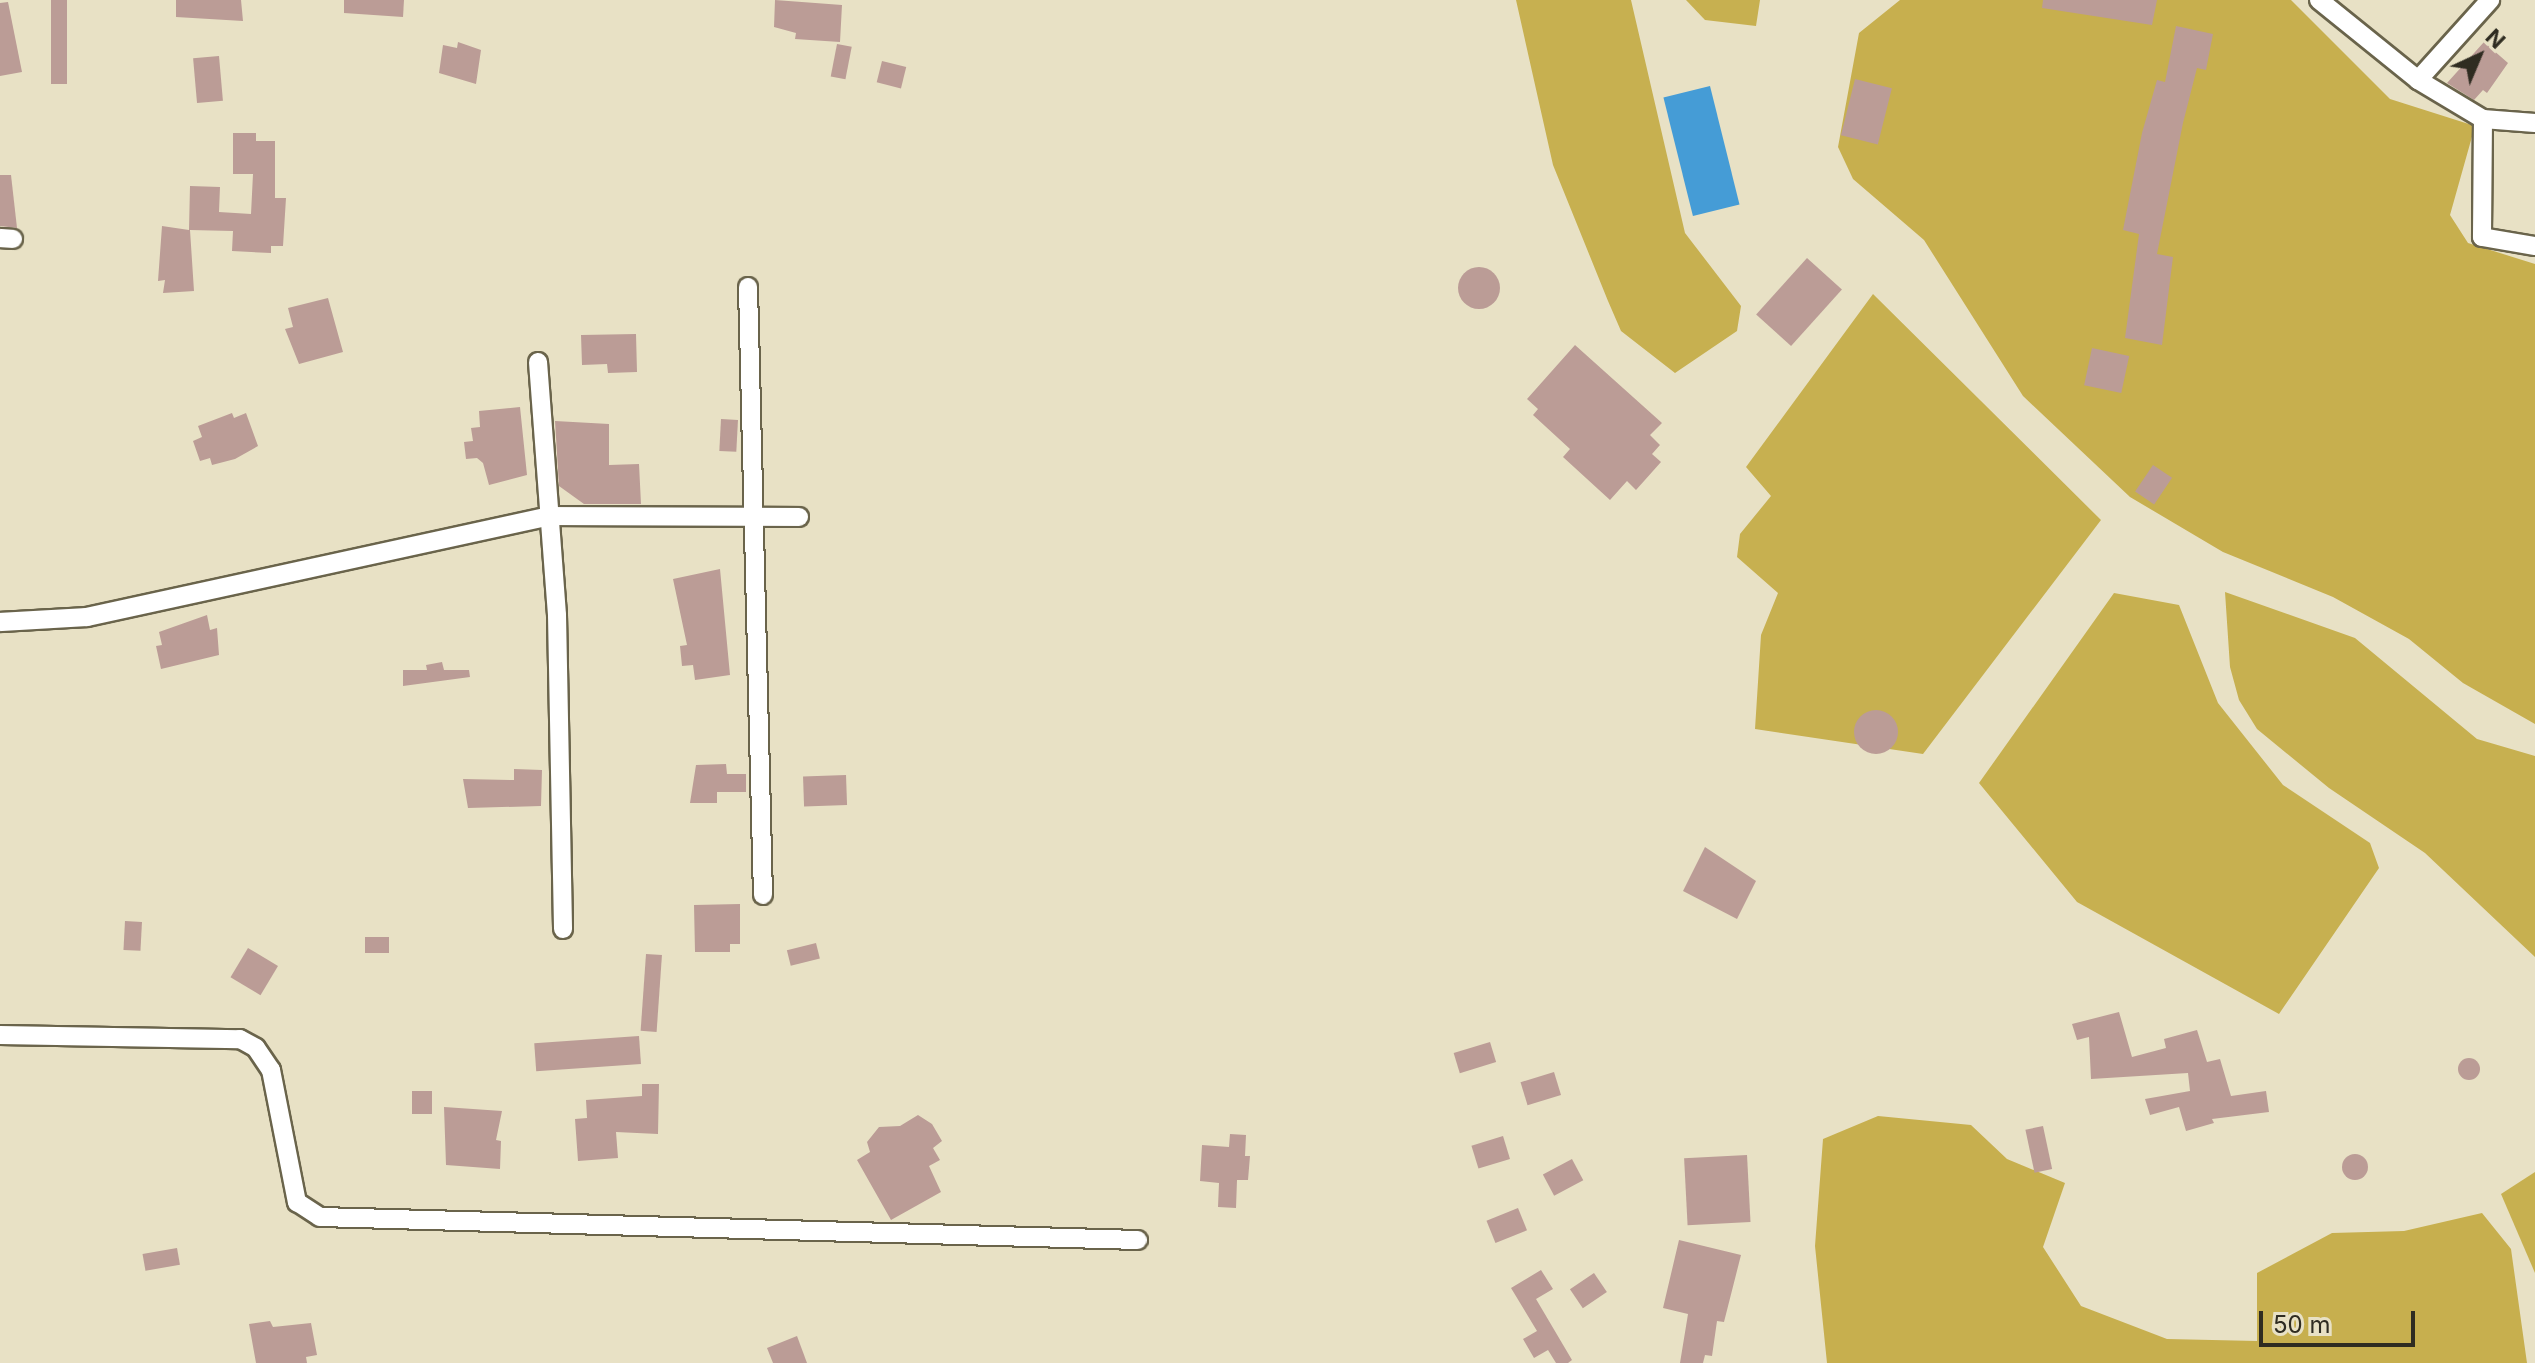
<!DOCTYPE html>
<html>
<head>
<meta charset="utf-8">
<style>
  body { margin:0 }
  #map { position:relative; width:2535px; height:1363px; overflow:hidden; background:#e8e1c5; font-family:Inter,sans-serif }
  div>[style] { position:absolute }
  .green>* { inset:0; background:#c7b050 }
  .forest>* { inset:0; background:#c7af4e }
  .water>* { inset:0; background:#459cd6; transform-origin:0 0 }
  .building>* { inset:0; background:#bb9c96; transform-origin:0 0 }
  .round { border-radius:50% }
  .roads { filter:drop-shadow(2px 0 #6a644b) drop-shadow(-2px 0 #6a644b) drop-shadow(0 2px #6a644b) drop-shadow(0 -2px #6a644b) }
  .minor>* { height:18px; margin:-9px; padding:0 9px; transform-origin:9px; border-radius:9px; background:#fff }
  span { translate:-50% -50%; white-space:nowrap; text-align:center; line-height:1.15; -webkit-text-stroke:8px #e8e1c5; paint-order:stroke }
  .north { position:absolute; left:2439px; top:16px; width:80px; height:80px; -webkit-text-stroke:6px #e8e1c5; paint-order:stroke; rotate:44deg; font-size:22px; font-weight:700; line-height:32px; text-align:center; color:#2f2c21 }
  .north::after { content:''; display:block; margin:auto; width:28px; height:36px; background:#2f2c21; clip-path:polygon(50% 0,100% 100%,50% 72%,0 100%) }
  .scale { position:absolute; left:2259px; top:1311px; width:156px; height:36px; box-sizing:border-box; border:4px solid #2f2c21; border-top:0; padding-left:10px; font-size:24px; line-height:28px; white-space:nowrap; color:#2f2c21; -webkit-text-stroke:6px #e8e1c5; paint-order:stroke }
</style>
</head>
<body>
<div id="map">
  <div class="green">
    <div style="clip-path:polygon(1516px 0,1631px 0,1685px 233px,1741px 306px,1737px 331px,1675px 373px,1621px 331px,1608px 301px,1553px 165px)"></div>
    <div style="clip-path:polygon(1686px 0,1760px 0,1756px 26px,1705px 20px)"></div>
    <div style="clip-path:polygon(1873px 294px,2101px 520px,1923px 754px,1755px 729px,1761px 635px,1778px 593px,1737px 557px,1740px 534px,1771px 496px,1746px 467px)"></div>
    <div style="clip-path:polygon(2225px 592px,2355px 638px,2477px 739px,2535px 756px,2535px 957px,2425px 853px,2329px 788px,2257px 729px,2239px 700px,2230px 667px)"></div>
    <div style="clip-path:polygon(2114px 593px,2179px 605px,2218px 703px,2283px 785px,2370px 843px,2379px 868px,2279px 1014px,2077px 902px,1979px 783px)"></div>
    <div style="clip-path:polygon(2535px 1172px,2535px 1273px,2501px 1194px)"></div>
  </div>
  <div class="forest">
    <div style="clip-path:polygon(1900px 0,2291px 0,2390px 99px,2475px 126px,2450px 215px,2468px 243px,2535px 264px,2535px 724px,2463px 683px,2409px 639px,2333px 597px,2223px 552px,2130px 497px,2023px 396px,1924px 240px,1853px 179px,1838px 147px,1859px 33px)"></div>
    <div style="clip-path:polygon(1878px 1116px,1971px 1125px,2007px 1159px,2065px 1183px,2043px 1247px,2081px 1306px,2167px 1339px,2257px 1341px,2257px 1273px,2332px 1233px,2404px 1231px,2482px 1213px,2511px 1249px,2527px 1363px,1827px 1363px,1815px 1246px,1823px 1139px)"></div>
  </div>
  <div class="water">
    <div style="left:1710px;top:86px;width:122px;height:48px;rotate:76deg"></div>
  </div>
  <div class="building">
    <div style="left:51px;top:0;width:16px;height:84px"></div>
    <div style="clip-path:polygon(176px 0,241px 0,243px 21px,176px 17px)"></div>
    <div style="clip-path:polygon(344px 0,404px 0,403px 17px,344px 13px)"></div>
    <div style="clip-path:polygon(775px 0,842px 5px,840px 42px,795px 39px,796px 33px,774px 27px)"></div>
    <div style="clip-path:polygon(2043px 0,2157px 0,2152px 25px,2042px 8px)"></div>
    <div style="clip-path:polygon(8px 2px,22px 72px,0 76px,0 3px)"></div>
    <div style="clip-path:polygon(2176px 26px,2213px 34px,2206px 70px,2197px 68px,2183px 123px,2157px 254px,2173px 257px,2162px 345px,2125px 338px,2139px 234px,2123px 230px,2142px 133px,2157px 80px,2165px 82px)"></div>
    <div style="clip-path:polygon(458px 42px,481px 50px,476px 84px,439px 73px,443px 45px,457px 48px)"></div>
    <div style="clip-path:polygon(2484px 42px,2508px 63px,2487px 93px,2483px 90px,2474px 100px,2447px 83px)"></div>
    <div style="left:837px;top:44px;width:15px;height:33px;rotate:11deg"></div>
    <div style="left:219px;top:56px;width:45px;height:26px;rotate:85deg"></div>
    <div style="left:882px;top:61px;width:25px;height:22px;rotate:14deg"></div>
    <div style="left:1855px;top:79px;width:38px;height:58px;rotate:14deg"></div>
    <div style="clip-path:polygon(233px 133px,256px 133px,256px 141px,275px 141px,275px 198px,286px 198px,283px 246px,271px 246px,271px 253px,232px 251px,233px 231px,190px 230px,194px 291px,163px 293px,165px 280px,158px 281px,162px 226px,189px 230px,190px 186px,220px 187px,219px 212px,251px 214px,253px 174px,233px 174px)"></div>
    <div style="clip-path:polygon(0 175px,11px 175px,17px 228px,0 226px)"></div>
    <div style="left:1807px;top:258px;width:47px;height:76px;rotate:42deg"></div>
    <div class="round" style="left:1458px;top:267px;width:42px;height:42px"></div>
    <div style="clip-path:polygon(328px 298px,343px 352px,299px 364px,285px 329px,293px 327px,288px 308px)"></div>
    <div style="clip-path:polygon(636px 334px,637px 372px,608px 373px,607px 364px,582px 365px,581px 335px)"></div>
    <div style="clip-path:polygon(1575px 345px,1662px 423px,1650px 435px,1660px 445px,1652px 454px,1661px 462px,1636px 490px,1627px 481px,1610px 500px,1563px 457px,1570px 449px,1533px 415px,1538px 409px,1527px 399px)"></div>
    <div style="left:2092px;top:348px;width:38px;height:38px;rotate:12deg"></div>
    <div style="clip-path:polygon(520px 407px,527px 475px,489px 485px,483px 463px,477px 458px,466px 459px,464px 442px,473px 441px,471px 428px,480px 427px,479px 411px)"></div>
    <div style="clip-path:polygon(232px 413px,234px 418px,246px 413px,258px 446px,235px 459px,212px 465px,210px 458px,200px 461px,193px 441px,202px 437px,198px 426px)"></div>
    <div style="left:721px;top:419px;width:17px;height:32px;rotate:3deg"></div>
    <div style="clip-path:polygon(555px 421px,609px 424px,609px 465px,639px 464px,641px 504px,584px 504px,559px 486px)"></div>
    <div style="left:2153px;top:465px;width:23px;height:32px;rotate:34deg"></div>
    <div style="clip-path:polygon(720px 569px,730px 675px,695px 680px,693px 665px,682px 666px,680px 646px,687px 645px,673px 579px)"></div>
    <div style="clip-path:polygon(207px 615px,210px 630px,217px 628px,219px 655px,161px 669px,156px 646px,162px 645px,159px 632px)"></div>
    <div style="clip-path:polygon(442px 662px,444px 670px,469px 670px,470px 677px,403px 686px,403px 670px,427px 670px,426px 665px)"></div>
    <div class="round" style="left:1854px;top:710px;width:44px;height:44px"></div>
    <div style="clip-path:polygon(726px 764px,727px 774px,746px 774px,746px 792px,717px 792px,717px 803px,690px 803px,696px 765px)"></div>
    <div style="clip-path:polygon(514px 769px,542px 770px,541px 806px,468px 808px,463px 779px,514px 780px)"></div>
    <div style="left:846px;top:775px;width:30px;height:43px;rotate:88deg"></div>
    <div style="clip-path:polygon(1705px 847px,1756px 881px,1737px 919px,1683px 891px)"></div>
    <div style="clip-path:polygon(740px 904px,740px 944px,730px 944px,730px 952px,695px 952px,694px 905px)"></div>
    <div style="left:125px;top:921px;width:17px;height:29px;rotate:3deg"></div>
    <div style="left:365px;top:937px;width:24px;height:16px"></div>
    <div style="left:816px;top:943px;width:16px;height:30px;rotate:76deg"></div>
    <div style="left:248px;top:948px;width:35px;height:34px;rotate:31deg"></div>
    <div style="left:646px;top:954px;width:16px;height:77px;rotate:4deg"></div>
    <div style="clip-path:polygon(2119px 1012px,2132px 1057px,2166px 1048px,2164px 1039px,2197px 1030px,2207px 1062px,2220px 1059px,2231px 1096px,2266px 1091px,2269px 1112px,2212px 1119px,2214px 1123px,2186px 1131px,2179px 1107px,2150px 1115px,2145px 1099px,2190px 1091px,2188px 1073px,2091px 1079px,2089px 1037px,2077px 1040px,2072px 1024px)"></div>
    <div style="left:639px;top:1036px;width:28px;height:105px;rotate:86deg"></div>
    <div style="left:1490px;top:1042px;width:21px;height:38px;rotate:73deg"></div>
    <div class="round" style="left:2458px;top:1058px;width:22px;height:22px"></div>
    <div style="left:1554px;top:1072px;width:24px;height:35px;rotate:73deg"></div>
    <div style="clip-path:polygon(642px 1084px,659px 1084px,658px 1134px,616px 1132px,618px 1158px,578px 1161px,575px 1119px,587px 1118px,586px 1100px,642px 1096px)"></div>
    <div style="left:412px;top:1091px;width:20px;height:23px"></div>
    <div style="clip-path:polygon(444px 1107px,502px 1111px,496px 1140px,501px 1141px,500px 1169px,446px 1165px)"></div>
    <div style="clip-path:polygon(918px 1115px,932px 1124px,942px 1141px,933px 1148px,940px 1160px,929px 1166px,941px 1192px,891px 1220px,857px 1160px,870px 1152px,867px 1142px,879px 1127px,900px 1126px)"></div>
    <div style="left:2043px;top:1126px;width:44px;height:18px;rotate:78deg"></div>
    <div style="clip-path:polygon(1230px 1134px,1246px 1135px,1245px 1156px,1250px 1156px,1248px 1180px,1237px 1180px,1236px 1208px,1218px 1207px,1219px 1183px,1200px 1181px,1202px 1145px,1229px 1147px)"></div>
    <div style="left:1503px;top:1136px;width:24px;height:33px;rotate:73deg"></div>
    <div class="round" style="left:2342px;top:1154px;width:26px;height:26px"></div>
    <div style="left:1747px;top:1155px;width:67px;height:63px;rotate:87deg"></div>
    <div style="left:1572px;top:1159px;width:24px;height:33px;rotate:62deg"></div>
    <div style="left:1518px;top:1208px;width:24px;height:34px;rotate:68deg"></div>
    <div style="clip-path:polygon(1679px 1240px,1741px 1255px,1724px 1322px,1717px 1321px,1712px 1356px,1705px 1355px,1703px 1363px,1680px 1363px,1688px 1314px,1663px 1308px)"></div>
    <div style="left:177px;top:1248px;width:17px;height:35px;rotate:80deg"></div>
    <div style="clip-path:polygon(1541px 1270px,1553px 1289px,1536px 1299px,1572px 1360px,1568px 1363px,1556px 1363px,1548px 1350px,1534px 1358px,1523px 1339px,1537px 1331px,1511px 1288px)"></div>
    <div style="left:1594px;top:1273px;width:23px;height:29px;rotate:56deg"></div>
    <div style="clip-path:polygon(270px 1321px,273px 1327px,311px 1323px,317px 1355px,306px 1357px,307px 1363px,256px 1363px,249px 1324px)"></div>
    <div style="clip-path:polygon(797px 1336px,807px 1363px,773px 1363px,767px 1348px)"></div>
  </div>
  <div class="roads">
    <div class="minor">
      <div style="left:2319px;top:0;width:127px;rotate:38.9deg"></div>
      <div style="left:2418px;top:80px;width:76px;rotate:31deg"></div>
      <div style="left:2483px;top:119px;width:118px;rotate:90.5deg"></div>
      <div style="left:2482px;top:237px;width:54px;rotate:9.6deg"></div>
      <div style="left:2418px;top:80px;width:108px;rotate:-48deg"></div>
      <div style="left:2483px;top:119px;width:52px;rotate:4.4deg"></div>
      <div style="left:0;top:238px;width:13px;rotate:4deg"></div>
      <div style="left:748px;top:287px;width:608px;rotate:88.59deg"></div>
      <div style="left:538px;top:362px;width:254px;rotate:85.7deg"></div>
      <div style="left:557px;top:615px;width:314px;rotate:88.9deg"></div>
      <div style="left:0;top:622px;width:87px;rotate:-3.3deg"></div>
      <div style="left:87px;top:617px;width:475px;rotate:-12.3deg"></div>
      <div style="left:551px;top:516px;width:248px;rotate:0.2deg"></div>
      <div style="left:0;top:1035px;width:240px;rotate:1deg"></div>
      <div style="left:240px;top:1039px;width:18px;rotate:29deg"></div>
      <div style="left:256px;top:1048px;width:27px;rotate:56deg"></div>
      <div style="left:271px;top:1070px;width:135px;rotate:78.9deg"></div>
      <div style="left:297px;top:1202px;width:27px;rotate:33deg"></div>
      <div style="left:320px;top:1217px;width:818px;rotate:1.61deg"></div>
    </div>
  </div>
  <div class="north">N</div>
  <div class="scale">50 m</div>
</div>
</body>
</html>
